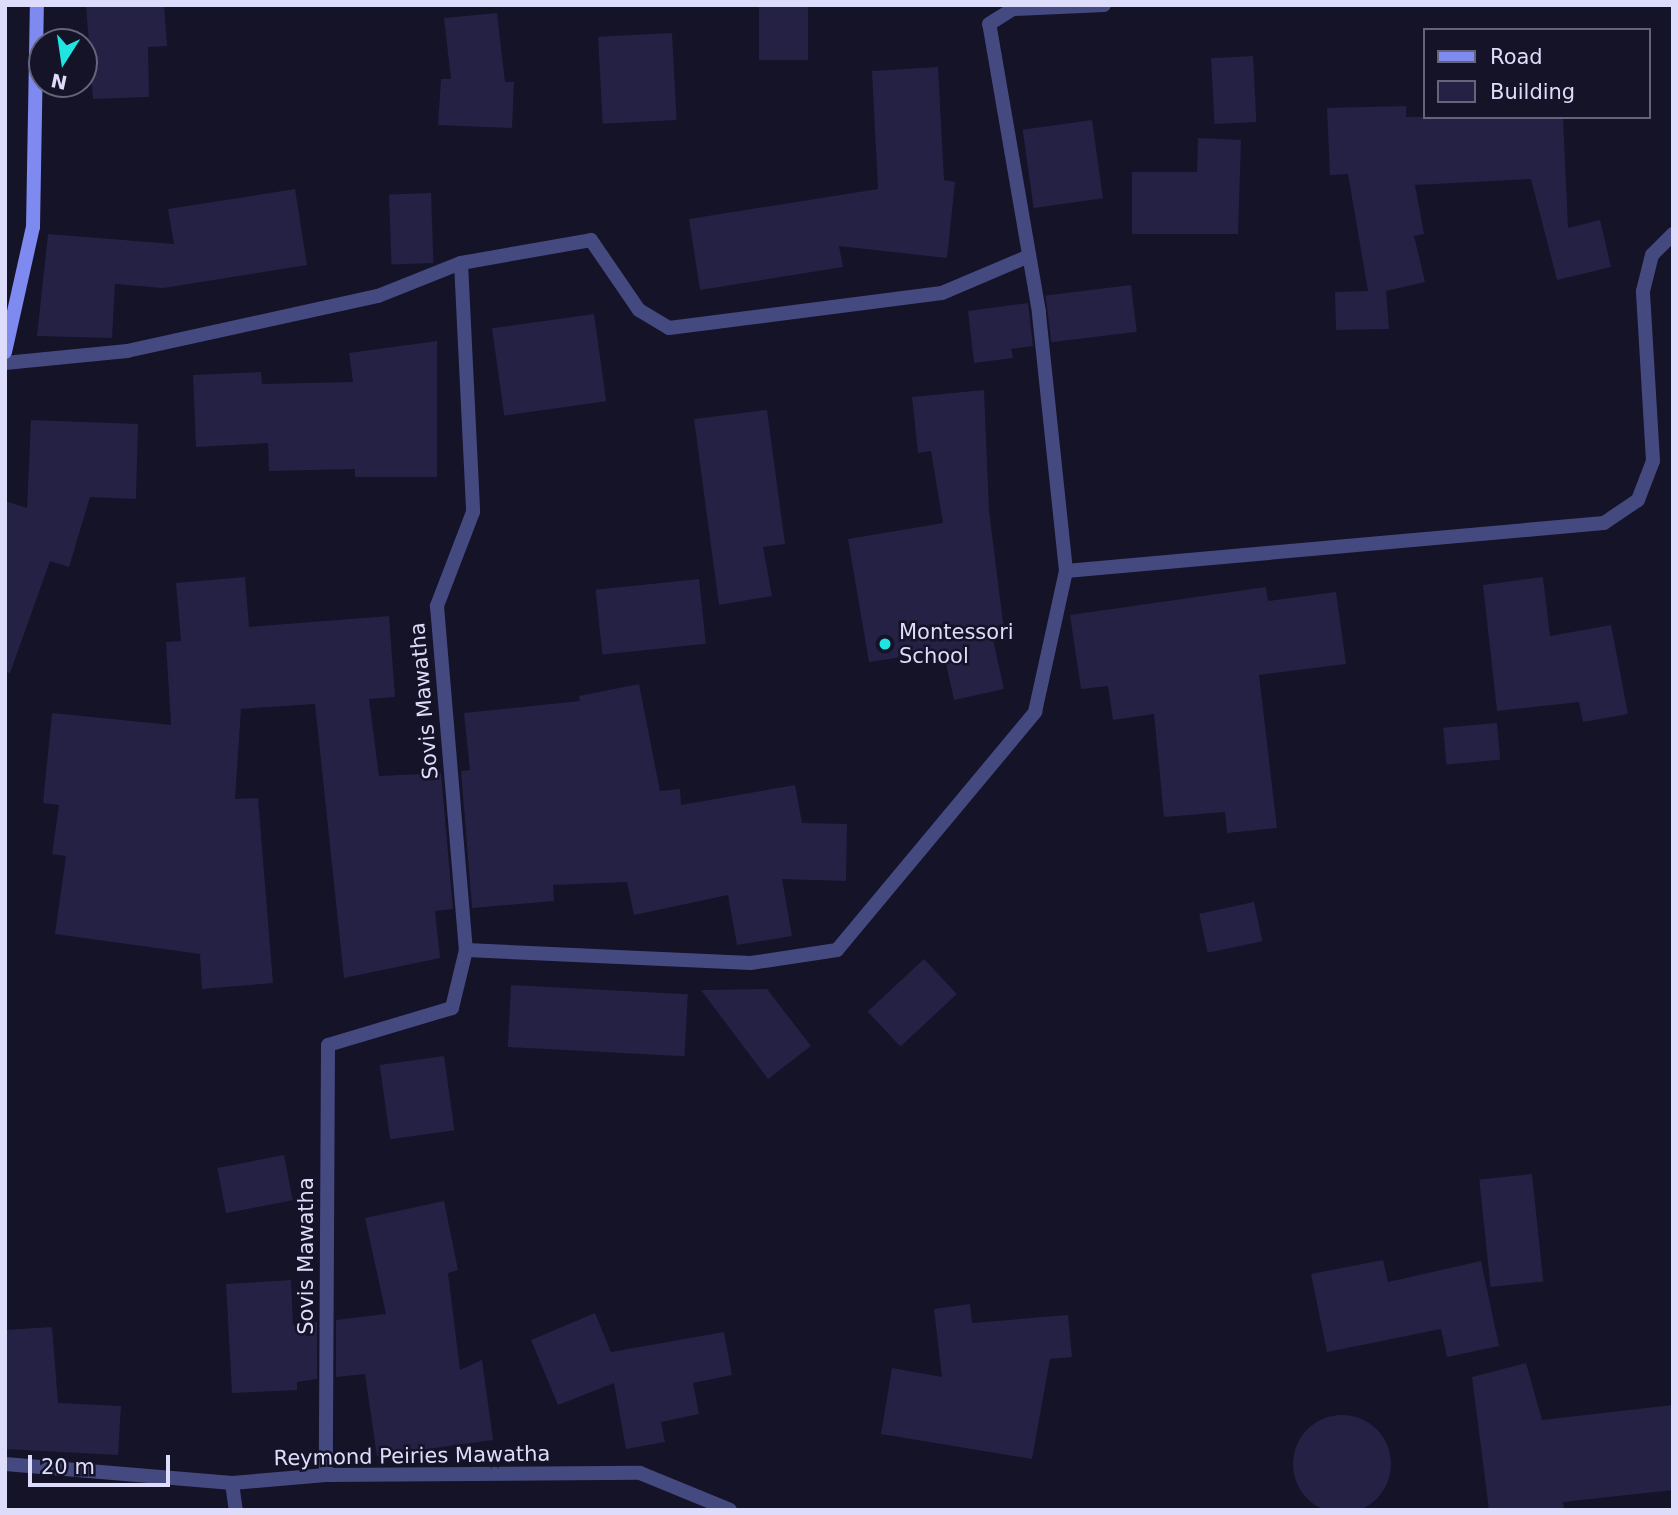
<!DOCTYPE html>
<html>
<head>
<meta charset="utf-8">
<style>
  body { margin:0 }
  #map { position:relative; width:1678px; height:1515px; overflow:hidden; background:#141327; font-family:"DejaVu Sans",sans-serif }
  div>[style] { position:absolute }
  .building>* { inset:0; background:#242145; transform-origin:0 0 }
  .round { border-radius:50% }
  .street>* { height:14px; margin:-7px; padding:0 7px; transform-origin:7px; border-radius:7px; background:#444980 }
  .secondary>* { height:14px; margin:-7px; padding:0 7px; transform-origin:7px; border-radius:7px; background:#7f8af0 }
  .dots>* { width:19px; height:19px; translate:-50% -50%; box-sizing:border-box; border:4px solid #141327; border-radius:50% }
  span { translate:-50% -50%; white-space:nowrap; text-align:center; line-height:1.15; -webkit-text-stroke:5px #141327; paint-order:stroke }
  .poi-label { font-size:21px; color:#ddddfb }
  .left { translate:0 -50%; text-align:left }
  .street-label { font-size:21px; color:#ddddfb }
  .frame { position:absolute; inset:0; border:7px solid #ddddfb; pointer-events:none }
  .legend { position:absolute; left:1423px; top:28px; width:228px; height:91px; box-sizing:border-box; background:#141327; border:2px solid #64647c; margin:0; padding:9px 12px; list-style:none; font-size:21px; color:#ddddfb }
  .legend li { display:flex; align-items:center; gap:14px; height:35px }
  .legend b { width:35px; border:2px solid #64647c }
  .north { position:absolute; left:28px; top:28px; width:70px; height:70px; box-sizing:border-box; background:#141327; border:2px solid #64647c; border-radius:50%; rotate:192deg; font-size:19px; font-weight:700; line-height:28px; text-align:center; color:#ddddfb }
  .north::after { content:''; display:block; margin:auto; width:24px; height:32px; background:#1fe4df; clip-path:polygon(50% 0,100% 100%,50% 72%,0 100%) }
  .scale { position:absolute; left:28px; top:1455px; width:142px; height:32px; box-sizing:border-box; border:4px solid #ddddfb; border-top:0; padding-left:9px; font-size:21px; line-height:24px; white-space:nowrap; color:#ddddfb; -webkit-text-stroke:5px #141327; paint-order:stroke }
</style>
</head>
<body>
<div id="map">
  <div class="building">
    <div style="clip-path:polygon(86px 5px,164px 5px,167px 46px,148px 47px,149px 97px,93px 99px)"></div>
    <div style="left:759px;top:5px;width:49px;height:55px"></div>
    <div style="clip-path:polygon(497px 13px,505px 82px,514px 82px,512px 128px,438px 125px,441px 79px,451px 79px,444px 18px)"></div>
    <div style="left:672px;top:33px;width:87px;height:74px;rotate:87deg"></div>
    <div style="left:1253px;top:56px;width:66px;height:42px;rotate:87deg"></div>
    <div style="clip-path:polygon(938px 67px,944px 180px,955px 182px,947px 258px,839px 246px,843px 267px,700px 290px,689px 219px,878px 189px,872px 71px)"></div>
    <div style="clip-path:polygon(1406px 106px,1406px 117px,1563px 117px,1568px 228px,1600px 220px,1611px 267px,1557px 280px,1531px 179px,1415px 185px,1424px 234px,1414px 236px,1425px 282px,1386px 291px,1389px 329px,1336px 330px,1335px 292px,1368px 291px,1348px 174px,1330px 175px,1327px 108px)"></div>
    <div style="left:1092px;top:120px;width:79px;height:70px;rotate:82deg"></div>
    <div style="clip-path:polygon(1198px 138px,1241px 140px,1238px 234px,1132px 234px,1132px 172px,1197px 172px)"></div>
    <div style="clip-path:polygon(295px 189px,307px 265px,163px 288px,115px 284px,112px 338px,37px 336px,48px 234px,174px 244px,168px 209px)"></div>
    <div style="left:431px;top:193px;width:70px;height:42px;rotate:88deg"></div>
    <div style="left:1131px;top:285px;width:47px;height:86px;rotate:83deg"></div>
    <div style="clip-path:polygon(1028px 303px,1033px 346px,1011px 349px,1013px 358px,974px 363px,968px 311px)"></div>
    <div style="left:594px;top:314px;width:88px;height:103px;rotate:82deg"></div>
    <div style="clip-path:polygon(437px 341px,437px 477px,355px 477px,355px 469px,269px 471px,268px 443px,196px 447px,193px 375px,261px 372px,262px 384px,353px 382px,349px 353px)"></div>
    <div style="clip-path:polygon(984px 390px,989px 511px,1004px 630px,991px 631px,1004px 689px,954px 700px,943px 651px,869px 662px,848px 539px,943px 523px,931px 451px,918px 453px,912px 397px)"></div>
    <div style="clip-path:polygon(767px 410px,785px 544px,763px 547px,772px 596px,719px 605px,694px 419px)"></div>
    <div style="clip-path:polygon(31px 420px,138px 424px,136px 499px,90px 497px,69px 567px,50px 561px,10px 673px,5px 672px,5px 501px,27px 508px)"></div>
    <div style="clip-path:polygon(245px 577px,249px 627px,389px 616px,395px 697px,369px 699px,379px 776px,441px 773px,453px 909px,435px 911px,440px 958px,344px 978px,315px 704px,241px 709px,235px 799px,258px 798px,273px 983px,202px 989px,200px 954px,55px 934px,66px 856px,52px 854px,59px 805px,43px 803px,52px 713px,171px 725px,166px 642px,181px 641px,176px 583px)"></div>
    <div style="clip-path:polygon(1543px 577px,1550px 636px,1611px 625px,1628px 714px,1583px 722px,1579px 702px,1497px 711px,1483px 585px)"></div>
    <div style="left:699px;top:579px;width:65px;height:104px;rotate:84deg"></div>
    <div style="clip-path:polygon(1266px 587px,1268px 601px,1336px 592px,1346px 664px,1259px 675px,1277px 828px,1227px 833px,1225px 812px,1164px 817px,1154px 714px,1113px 720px,1108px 686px,1081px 689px,1070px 615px)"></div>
    <div style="clip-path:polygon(639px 684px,660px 791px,680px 789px,681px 805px,795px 785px,802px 823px,847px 824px,846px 881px,782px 879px,792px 936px,737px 945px,728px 895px,634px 915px,627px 882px,553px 885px,554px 901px,472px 908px,461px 771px,470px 770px,464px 713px,580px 701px,579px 696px)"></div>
    <div style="left:1497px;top:723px;width:37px;height:54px;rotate:85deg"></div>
    <div style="left:1254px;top:902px;width:40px;height:56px;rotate:78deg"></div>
    <div style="left:924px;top:959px;width:48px;height:77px;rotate:47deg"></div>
    <div style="left:511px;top:985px;width:177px;height:62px;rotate:3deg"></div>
    <div style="clip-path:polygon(767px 989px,811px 1046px,768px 1079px,701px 990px)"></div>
    <div style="left:444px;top:1056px;width:75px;height:65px;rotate:82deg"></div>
    <div style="left:284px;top:1155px;width:46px;height:68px;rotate:79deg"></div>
    <div style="left:1532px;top:1174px;width:108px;height:53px;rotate:84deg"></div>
    <div style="clip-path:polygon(444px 1201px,458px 1270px,448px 1273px,460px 1370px,482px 1360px,493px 1440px,377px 1456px,365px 1374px,336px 1377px,336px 1320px,386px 1314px,365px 1218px)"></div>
    <div style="clip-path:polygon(1383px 1260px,1388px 1282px,1481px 1261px,1499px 1346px,1447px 1357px,1441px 1329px,1327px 1352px,1311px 1274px)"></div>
    <div style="clip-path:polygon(291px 1280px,293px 1325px,317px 1322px,317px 1379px,297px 1382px,297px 1390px,232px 1393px,226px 1284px)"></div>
    <div style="clip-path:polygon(970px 1304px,972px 1323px,1068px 1315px,1072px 1357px,1050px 1359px,1032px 1459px,881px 1434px,892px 1368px,942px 1377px,934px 1309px)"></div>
    <div style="clip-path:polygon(595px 1313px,611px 1352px,724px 1332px,732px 1375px,693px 1383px,699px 1414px,661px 1422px,665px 1442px,626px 1449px,614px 1383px,558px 1405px,531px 1340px)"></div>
    <div style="clip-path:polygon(52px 1327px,58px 1403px,121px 1406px,118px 1455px,5px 1449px,5px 1330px)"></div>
    <div style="clip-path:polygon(1526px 1363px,1542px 1420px,1673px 1405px,1673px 1490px,1563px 1502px,1564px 1510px,1489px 1510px,1472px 1377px)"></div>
    <div class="round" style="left:1293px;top:1415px;width:98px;height:98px"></div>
  </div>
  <div class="street">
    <div style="left:461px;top:263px;width:132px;rotate:-10deg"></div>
    <div style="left:591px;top:240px;width:85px;rotate:55.6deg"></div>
    <div style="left:639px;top:310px;width:35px;rotate:31deg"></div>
    <div style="left:669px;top:328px;width:275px;rotate:-7.3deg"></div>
    <div style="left:942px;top:293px;width:92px;rotate:-23deg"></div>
    <div style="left:5px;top:363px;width:123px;rotate:-5.6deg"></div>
    <div style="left:127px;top:351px;width:257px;rotate:-12.4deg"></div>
    <div style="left:378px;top:296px;width:89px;rotate:-21.7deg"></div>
    <div style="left:461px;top:263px;width:249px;rotate:87.2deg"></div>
    <div style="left:473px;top:512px;width:101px;rotate:111deg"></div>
    <div style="left:437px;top:606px;width:345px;rotate:85.2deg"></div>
    <div style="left:466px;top:950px;width:60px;rotate:103.6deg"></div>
    <div style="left:452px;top:1008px;width:129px;rotate:163.4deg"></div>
    <div style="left:328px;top:1045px;width:430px;rotate:90.3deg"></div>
    <div style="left:1066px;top:571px;width:540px;rotate:-5.1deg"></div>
    <div style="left:1604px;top:523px;width:41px;rotate:-34.1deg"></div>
    <div style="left:1638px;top:500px;width:42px;rotate:-69deg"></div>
    <div style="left:1653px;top:461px;width:170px;rotate:-93.4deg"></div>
    <div style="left:1643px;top:291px;width:37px;rotate:-76deg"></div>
    <div style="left:1652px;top:255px;width:30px;rotate:-45deg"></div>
    <div style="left:466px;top:950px;width:285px;rotate:2.6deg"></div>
    <div style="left:751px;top:963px;width:87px;rotate:-8.6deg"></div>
    <div style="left:837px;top:950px;width:310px;rotate:-50.2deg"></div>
    <div style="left:1035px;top:712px;width:144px;rotate:-77.6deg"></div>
    <div style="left:1066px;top:571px;width:260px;rotate:-96deg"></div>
    <div style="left:1039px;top:312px;width:292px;rotate:-99.8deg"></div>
    <div style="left:989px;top:24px;width:28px;rotate:-32deg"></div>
    <div style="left:1013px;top:9px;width:91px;rotate:-2.5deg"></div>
    <div style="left:5px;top:1464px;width:228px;rotate:4.8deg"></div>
    <div style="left:232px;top:1483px;width:94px;rotate:-4.9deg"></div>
    <div style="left:326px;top:1475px;width:314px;rotate:-0.4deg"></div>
    <div style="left:640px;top:1473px;width:97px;rotate:22.3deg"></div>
    <div style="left:232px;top:1483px;width:27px;rotate:82deg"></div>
  </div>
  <div class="secondary">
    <div style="left:5px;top:352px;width:128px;rotate:-77.4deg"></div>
    <div style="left:33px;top:227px;width:222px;rotate:-89deg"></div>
  </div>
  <div class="dots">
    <div style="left:885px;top:644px;background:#1fe4df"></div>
  </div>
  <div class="poi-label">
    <span class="left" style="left:899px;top:644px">Montessori<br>School</span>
  </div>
  <div class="street-label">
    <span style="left:424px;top:701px;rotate:-95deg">Sovis Mawatha</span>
    <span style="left:306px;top:1256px;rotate:-90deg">Sovis Mawatha</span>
    <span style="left:412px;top:1456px;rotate:-1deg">Reymond Peiries Mawatha</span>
  </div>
  <div class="frame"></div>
  <ul class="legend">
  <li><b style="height:9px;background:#7f8af0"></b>Road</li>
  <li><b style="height:19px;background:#242145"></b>Building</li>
  </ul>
  <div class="north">N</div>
  <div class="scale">20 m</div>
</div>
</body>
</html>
